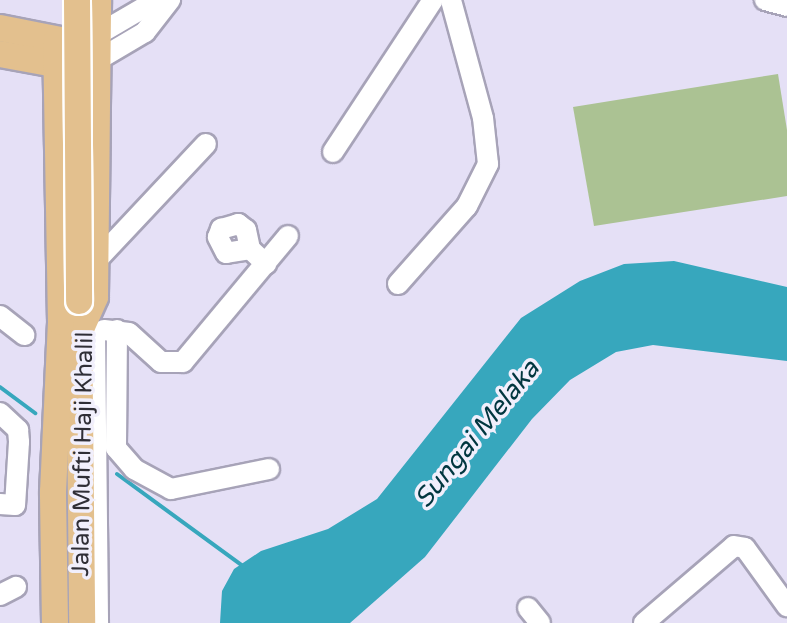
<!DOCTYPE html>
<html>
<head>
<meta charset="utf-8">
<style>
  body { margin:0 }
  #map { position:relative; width:787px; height:623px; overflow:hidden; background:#e5e0f6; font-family:"Varela Round",sans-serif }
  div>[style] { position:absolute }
  .green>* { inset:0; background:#abc293 }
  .water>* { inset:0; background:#37a7bd }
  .stream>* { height:4px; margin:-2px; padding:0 2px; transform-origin:2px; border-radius:2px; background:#37a7bd }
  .roads { filter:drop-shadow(2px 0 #a7a3b8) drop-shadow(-2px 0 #a7a3b8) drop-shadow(0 2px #a7a3b8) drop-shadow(0 -2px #a7a3b8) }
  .minor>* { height:20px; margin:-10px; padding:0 10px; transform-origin:10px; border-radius:10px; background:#fff }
  .major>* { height:26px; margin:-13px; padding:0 13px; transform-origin:13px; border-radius:13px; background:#e3c08e }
  .bridges { filter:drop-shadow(2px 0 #fff) drop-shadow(-2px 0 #fff) drop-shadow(0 2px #fff) drop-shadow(0 -2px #fff) }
  .major-bridge>* { height:26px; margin:-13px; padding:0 13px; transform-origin:13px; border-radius:13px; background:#e3c08e }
  span { translate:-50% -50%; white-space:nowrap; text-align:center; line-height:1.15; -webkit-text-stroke:7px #f1effc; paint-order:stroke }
  .street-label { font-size:24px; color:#2f2e36 }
  .water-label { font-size:26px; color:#01363f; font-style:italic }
</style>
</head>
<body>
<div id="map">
  <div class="green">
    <div style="clip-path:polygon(778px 74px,787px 130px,787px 196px,594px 226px,573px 107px)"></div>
  </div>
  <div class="water">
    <div style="clip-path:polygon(674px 261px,787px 287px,787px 361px,653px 345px,616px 352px,570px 380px,532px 419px,425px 557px,350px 623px,220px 623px,222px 591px,234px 569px,261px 551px,328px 529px,377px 499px,521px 318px,580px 281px,624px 264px)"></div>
  </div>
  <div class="stream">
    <div style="left:0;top:387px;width:44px;rotate:36.6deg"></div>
    <div style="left:117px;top:474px;width:157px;rotate:36.2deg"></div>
  </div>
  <div class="roads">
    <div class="minor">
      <div style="left:765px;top:0;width:23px;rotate:15deg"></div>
      <div style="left:97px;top:35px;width:69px;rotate:-30.3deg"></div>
      <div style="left:96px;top:61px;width:57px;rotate:-30.6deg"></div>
      <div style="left:145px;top:32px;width:41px;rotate:-52deg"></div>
      <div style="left:333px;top:152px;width:182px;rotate:-56.7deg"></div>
      <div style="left:250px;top:249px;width:24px;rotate:171deg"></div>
      <div style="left:226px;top:253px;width:18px;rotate:-117deg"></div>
      <div style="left:218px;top:237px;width:9px;rotate:-69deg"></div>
      <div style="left:221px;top:229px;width:18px;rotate:-16deg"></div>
      <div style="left:238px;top:224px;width:10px;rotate:37deg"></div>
      <div style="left:246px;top:230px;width:19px;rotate:78deg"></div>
      <div style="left:250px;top:249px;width:22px;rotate:43deg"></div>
      <div style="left:97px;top:260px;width:159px;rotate:-46.8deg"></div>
      <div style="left:398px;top:284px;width:104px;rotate:-48.5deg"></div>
      <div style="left:467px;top:206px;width:47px;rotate:-63.4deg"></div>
      <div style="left:488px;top:164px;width:46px;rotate:-96.2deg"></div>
      <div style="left:483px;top:118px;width:122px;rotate:-105.2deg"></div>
      <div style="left:0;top:316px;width:31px;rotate:38deg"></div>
      <div style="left:104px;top:330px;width:25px;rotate:7deg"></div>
      <div style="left:129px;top:333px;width:43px;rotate:42.2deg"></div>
      <div style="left:161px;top:362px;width:22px"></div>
      <div style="left:183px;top:362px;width:164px;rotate:-50.2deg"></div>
      <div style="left:117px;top:330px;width:118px;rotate:90.5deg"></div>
      <div style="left:116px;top:448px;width:28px;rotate:49deg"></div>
      <div style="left:134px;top:469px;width:42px;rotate:28.4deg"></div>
      <div style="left:171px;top:489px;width:100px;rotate:-11.5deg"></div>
      <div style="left:95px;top:331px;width:292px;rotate:89.4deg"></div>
      <div style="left:0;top:413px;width:25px;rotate:43deg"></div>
      <div style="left:18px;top:430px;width:12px;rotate:85deg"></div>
      <div style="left:19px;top:442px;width:63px;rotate:93.6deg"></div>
      <div style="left:15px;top:505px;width:15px;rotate:-176deg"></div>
      <div style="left:0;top:595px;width:18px;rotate:-27deg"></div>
      <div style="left:528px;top:608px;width:19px;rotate:51deg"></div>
      <div style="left:644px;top:623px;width:118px;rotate:-40.5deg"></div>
      <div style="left:734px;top:546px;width:11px;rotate:10deg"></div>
      <div style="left:745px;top:548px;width:72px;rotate:54.1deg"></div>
    </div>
    <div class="major">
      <div style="left:0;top:28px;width:72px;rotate:11.2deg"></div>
      <div style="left:0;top:54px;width:72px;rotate:10.4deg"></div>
      <div style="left:79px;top:316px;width:307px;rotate:89.4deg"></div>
      <div style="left:80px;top:331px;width:37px;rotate:-66deg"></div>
      <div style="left:95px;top:297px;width:297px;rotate:-89.4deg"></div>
      <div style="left:55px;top:623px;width:131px;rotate:-90.9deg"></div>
      <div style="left:53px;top:492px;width:170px;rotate:-87.3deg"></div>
      <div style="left:61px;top:322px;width:281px;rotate:-91deg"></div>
    </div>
  </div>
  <div class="bridges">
    <div class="major-bridge">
      <div style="left:77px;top:0;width:301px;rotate:89.6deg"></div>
    </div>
  </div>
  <div class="street-label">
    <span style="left:83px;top:454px;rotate:-89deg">Jalan Mufti Haji Khalil</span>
  </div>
  <div class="water-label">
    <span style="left:477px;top:434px;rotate:-51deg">Sungai Melaka</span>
  </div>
</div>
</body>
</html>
